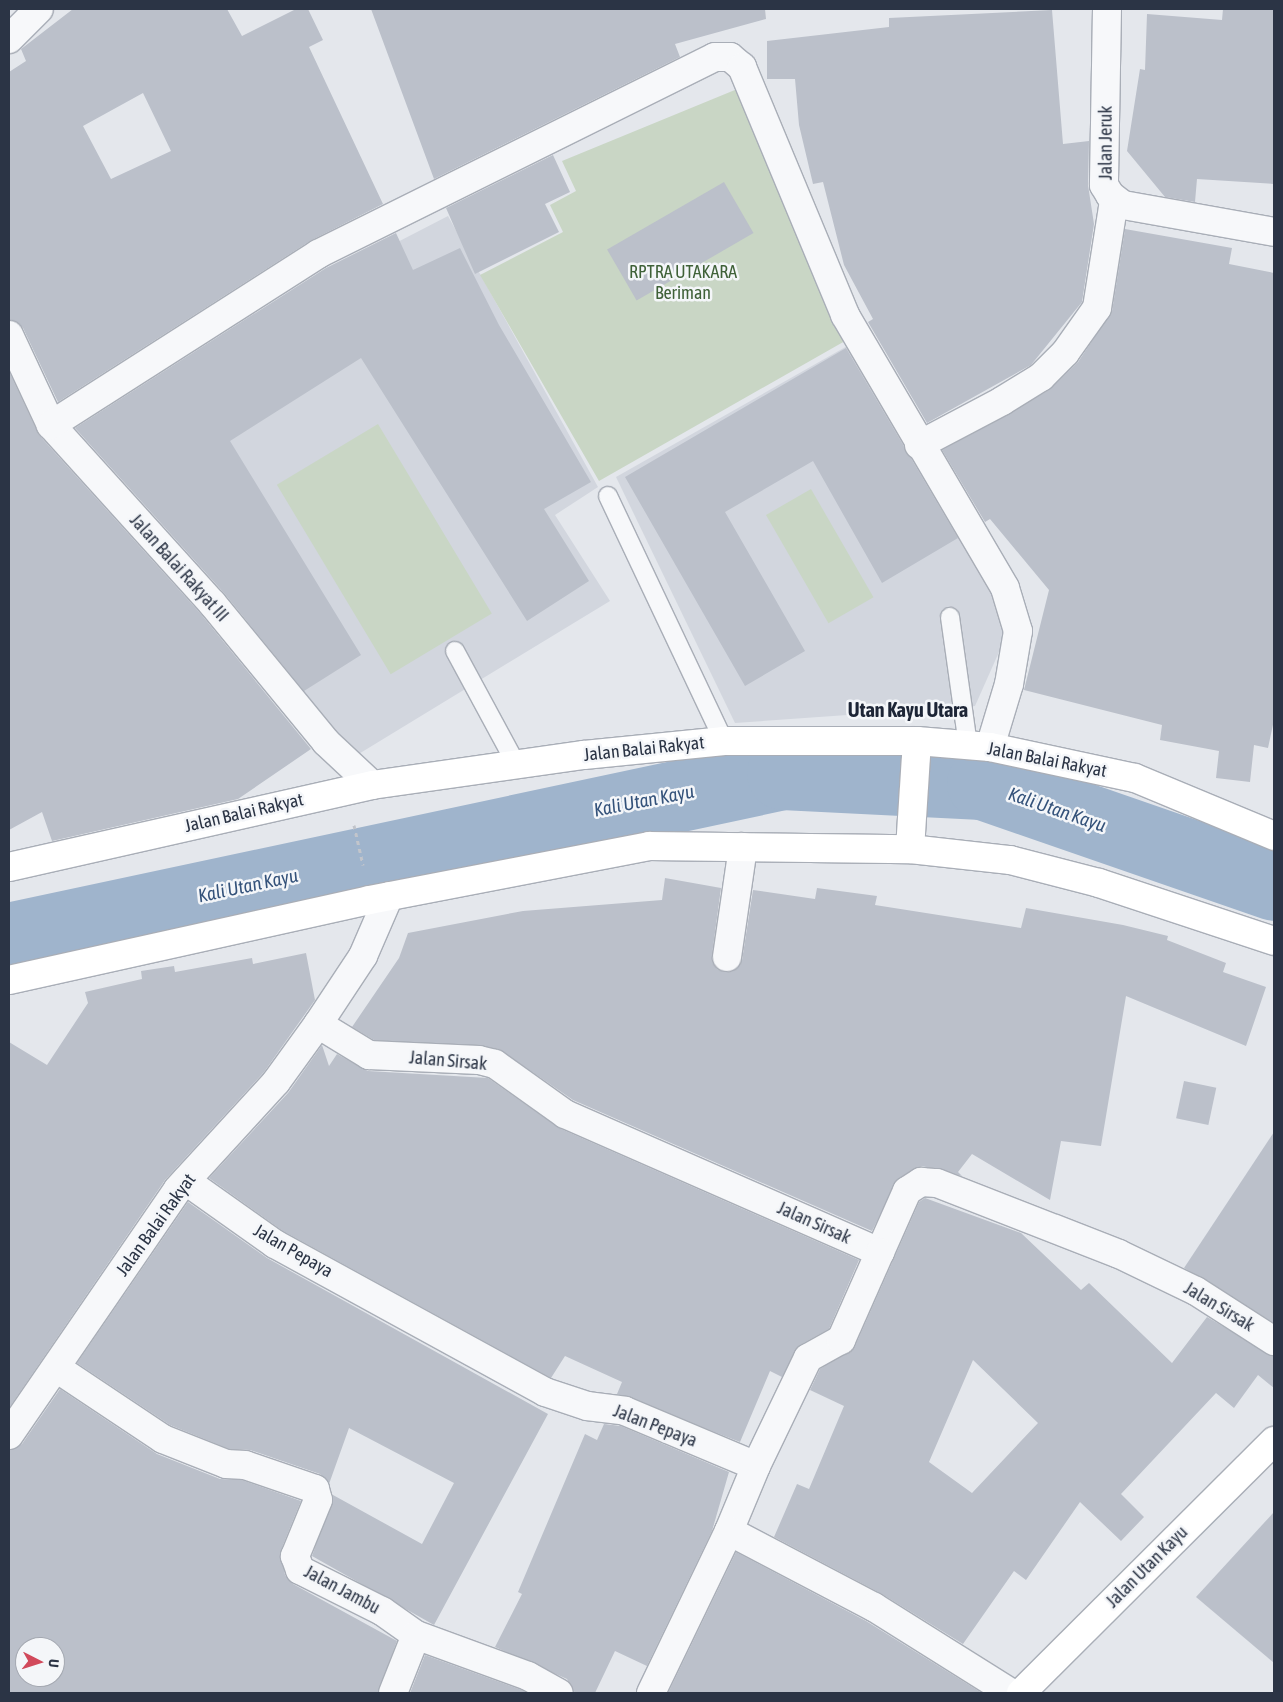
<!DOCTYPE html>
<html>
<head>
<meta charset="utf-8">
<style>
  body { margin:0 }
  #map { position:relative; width:1283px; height:1702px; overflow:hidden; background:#e4e7ec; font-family:"Asap Condensed",sans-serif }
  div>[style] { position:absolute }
  .built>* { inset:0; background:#d2d6de }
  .green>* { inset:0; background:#c9d6c5; transform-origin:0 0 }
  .river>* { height:72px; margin:-36px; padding:0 36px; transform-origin:36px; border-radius:36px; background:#9fb4cc }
  .building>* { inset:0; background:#bbc0ca; transform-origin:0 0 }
  .path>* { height:3px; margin-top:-1.5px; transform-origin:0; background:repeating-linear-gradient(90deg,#c2c5cb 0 4px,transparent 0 8px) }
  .roads { filter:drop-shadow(1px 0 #a9aeb7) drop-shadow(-1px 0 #a9aeb7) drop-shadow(0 1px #a9aeb7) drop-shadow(0 -1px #a9aeb7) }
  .lane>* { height:18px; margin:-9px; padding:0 9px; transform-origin:9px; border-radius:9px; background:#f7f8fa }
  .street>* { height:28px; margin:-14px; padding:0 14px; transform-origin:14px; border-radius:14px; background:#f7f8fa }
  .secondary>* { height:28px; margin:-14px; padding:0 14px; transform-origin:14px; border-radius:14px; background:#fff }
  span { translate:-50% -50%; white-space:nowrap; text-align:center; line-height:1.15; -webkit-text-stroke:5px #f4f6f9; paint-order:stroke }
  .street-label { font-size:18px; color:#2b3445 }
  .park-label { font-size:18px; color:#3f6138 }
  .water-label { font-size:19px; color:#34527a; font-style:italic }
  .quarter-label { font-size:20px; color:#1d2536; font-weight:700 }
  .frame { position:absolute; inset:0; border:10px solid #2b3445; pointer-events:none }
  .north { position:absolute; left:15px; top:1637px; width:50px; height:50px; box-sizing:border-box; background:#f4f6f9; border:1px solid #a4a8b1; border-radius:50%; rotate:95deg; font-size:14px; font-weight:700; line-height:20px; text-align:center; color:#2b3445 }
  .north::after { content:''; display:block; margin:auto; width:18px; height:22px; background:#d1495b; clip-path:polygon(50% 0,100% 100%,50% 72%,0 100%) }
</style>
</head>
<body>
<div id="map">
  <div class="built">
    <div style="clip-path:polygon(448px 216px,598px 487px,555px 515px,610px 601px,357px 755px,284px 680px,119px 417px,388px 247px)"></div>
    <div style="clip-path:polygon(849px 345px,1011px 625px,975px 706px,735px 723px,616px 477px)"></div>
  </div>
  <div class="green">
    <div style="clip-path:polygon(747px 85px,845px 341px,599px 481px,480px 275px,563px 232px,550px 205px,576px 191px,562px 161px)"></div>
    <div style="left:378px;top:424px;width:221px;height:118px;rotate:59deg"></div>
    <div style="left:811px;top:489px;width:125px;height:52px;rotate:60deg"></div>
  </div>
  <div class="river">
    <div style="left:9px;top:939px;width:791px;rotate:-12.03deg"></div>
    <div style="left:783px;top:774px;width:200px;rotate:2.9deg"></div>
    <div style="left:983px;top:784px;width:308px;rotate:19.1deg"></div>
  </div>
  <div class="building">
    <div style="clip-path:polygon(evenodd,73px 9px,227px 9px,242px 36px,296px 9px,308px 9px,323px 40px,309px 47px,383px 204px,310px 241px,58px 402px,23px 328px,9px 320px,9px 72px,26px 61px,21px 49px,25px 46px,73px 9px,143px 93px,171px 151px,111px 179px,83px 126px,143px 93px)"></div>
    <div style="clip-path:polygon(371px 9px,765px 9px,766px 19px,675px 44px,680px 57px,434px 179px)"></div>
    <div style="clip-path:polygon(1223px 9px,1274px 9px,1274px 184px,1197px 179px,1195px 202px,1165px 197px,1127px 151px,1140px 69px,1145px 70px,1147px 14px,1222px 20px)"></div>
    <div style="clip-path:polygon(1052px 10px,1063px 144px,1089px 141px,1088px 185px,1094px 224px,1082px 302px,1031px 365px,927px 423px,868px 322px,873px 319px,844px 265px,823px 182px,813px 184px,799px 125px,795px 79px,767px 79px,767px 41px,889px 27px,889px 18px)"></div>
    <div style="clip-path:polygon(553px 155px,570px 192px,545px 204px,559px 232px,475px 274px,446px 208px)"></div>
    <div style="left:724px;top:182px;width:59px;height:135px;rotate:60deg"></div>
    <div style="clip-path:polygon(1125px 229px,1232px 248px,1229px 264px,1274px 273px,1274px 720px,1268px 748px,1254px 745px,1250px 782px,1216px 778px,1219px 751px,1160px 740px,1162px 725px,1024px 690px,1049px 590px,990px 519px,985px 522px,942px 450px,1049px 390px,1078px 362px,1112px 311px)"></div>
    <div style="clip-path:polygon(396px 233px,413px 270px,460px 248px,499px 325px,591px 482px,544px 509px,589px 581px,527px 621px,361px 358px,230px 441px,361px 655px,304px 691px,224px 593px,75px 428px,326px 268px)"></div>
    <div style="clip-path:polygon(846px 348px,958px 538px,882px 583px,813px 461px,725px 512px,805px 651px,745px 686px,625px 477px)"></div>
    <div style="clip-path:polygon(9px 371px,39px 435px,200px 613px,311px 749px,238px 799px,52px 841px,42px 812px,9px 830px)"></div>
    <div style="clip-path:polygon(665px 878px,721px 888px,712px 955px,717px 969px,724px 972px,733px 971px,742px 960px,753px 890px,815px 899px,817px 888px,877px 896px,875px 905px,1021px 928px,1026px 908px,1123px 925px,1168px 936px,1167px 940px,1226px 963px,1223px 972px,1266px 987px,1246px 1046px,1126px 996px,1101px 1146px,1061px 1141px,1050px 1200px,972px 1154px,958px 1172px,962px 1176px,922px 1166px,899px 1178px,872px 1231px,573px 1100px,499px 1049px,374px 1040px,352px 1027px,399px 958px,408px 933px,523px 911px,662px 900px)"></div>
    <div style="clip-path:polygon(306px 953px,315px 1000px,264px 1072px,165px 1180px,9px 1408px,9px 1042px,47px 1065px,88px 1003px,85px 992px,142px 979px,141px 971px,174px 966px,175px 972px,252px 958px,253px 964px)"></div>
    <div style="clip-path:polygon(322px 1045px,329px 1066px,337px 1054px,368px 1071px,488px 1078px,559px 1128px,859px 1260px,829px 1329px,800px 1345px,782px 1377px,770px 1371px,740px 1442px,617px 1394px,622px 1382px,565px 1356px,551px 1378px,283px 1231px,209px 1178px,288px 1093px)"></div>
    <div style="left:1184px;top:1081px;width:33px;height:38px;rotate:12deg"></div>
    <div style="clip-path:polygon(1274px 1132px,1274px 1323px,1184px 1268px)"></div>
    <div style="clip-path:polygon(evenodd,925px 1198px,1021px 1233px,1081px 1290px,1089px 1283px,1172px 1363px,1207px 1317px,1274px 1356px,1274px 1388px,1258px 1375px,1234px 1408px,1216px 1393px,1121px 1494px,1144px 1517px,1121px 1541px,1080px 1502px,1026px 1580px,1014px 1571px,963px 1644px,882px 1594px,774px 1537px,797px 1484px,809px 1489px,844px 1406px,810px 1390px,820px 1369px,855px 1346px,919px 1202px,925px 1198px,973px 1360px,1038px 1423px,972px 1493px,929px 1462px,973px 1360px)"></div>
    <div style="clip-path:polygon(188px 1202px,267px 1258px,548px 1414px,434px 1625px,312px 1556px,333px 1495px,422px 1544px,454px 1483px,349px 1428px,329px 1484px,320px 1474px,250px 1450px,229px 1449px,170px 1425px,77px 1363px)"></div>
    <div style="clip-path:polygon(evenodd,60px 1389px,157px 1454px,220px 1479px,242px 1480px,301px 1501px,281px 1550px,285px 1575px,293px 1584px,397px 1641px,378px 1693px,9px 1693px,9px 1450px,22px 1444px,60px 1389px,25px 1647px,55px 1647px,55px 1677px,25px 1677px,25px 1647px)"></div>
    <div style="clip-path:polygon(604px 1424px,621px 1426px,729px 1472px,712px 1531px,647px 1666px,615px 1651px,595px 1693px,575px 1693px,567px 1679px,495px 1647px,522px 1594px,518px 1592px,585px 1434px,597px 1440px)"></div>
    <div style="clip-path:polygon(1274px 1512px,1274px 1663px,1196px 1597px)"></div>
    <div style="clip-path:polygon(736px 1552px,866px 1621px,982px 1693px,668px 1693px)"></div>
    <div style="clip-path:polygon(425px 1655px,522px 1690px,527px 1693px,410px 1693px)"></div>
  </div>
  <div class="path">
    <div style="left:354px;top:825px;width:41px;rotate:77.3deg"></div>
  </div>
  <div class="roads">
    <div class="lane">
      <div style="left:608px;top:496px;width:271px;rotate:64.7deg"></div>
      <div style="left:950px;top:617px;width:129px;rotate:82deg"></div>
      <div style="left:455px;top:651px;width:128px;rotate:61.6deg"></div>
    </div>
    <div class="street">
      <div style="left:1107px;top:9px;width:176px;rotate:91deg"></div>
      <div style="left:1104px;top:185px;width:12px;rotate:59deg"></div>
      <div style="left:1110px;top:195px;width:16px;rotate:38deg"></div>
      <div style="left:1123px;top:205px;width:153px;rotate:10.1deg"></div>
      <div style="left:9px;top:39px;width:42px;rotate:-45deg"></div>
      <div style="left:9px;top:335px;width:99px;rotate:65deg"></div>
      <div style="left:51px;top:425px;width:240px;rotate:47.9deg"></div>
      <div style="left:212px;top:603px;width:180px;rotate:50.6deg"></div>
      <div style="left:326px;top:742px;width:63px;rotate:43.1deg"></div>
      <div style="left:51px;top:425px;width:317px;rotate:-32.6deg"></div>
      <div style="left:318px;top:254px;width:443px;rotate:-26.4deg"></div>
      <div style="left:715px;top:57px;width:15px"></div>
      <div style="left:730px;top:57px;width:16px;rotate:40deg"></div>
      <div style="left:742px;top:67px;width:269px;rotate:67.4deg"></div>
      <div style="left:845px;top:315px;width:316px;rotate:59.6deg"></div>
      <div style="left:1005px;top:588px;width:45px;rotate:73.2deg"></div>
      <div style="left:1018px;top:631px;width:54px;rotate:99.6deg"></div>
      <div style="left:1009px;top:684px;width:66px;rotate:106.8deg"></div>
      <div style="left:919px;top:445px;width:94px;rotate:-27.9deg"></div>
      <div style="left:1002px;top:401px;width:46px;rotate:-31.6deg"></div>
      <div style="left:1041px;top:377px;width:34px;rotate:-45deg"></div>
      <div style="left:1065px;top:353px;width:55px;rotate:-54.6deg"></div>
      <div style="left:1097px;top:308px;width:108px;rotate:-81deg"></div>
      <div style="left:727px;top:957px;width:111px;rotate:-81.7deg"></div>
      <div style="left:318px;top:1024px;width:60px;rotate:31.3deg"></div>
      <div style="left:369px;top:1055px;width:110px;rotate:2.6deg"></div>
      <div style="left:479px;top:1060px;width:16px;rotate:14deg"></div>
      <div style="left:495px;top:1064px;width:86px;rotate:35.5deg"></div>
      <div style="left:565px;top:1114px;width:344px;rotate:23.7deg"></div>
      <div style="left:880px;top:1252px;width:67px;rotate:-66.1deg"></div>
      <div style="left:907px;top:1191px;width:17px;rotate:-33deg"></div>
      <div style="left:921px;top:1182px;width:16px;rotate:4deg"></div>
      <div style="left:937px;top:1183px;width:195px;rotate:21.3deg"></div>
      <div style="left:1119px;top:1254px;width:85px;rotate:25.7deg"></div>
      <div style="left:1196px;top:1291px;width:93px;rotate:32.7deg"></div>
      <div style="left:186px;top:1181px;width:109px;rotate:35.3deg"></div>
      <div style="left:275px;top:1244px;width:308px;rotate:28.7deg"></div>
      <div style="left:545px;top:1392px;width:44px;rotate:18.4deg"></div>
      <div style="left:587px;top:1406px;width:38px;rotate:7deg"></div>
      <div style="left:625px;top:1411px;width:142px;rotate:22.8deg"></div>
      <div style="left:756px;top:1466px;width:70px;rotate:112.6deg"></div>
      <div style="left:729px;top:1531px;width:164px;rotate:27.7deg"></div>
      <div style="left:874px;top:1607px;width:162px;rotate:32.1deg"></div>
      <div style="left:58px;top:1369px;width:126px;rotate:33.7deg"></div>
      <div style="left:163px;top:1439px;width:68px;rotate:21.6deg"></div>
      <div style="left:226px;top:1464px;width:19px;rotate:3deg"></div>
      <div style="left:245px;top:1465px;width:74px;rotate:18.9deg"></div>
      <div style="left:315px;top:1489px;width:11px;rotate:75deg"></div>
      <div style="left:318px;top:1500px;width:61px;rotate:112.3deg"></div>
      <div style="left:295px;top:1556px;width:15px;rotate:70deg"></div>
      <div style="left:300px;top:1570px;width:92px;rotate:26.6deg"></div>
      <div style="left:382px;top:1611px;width:42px;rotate:35.2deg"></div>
      <div style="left:416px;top:1635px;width:119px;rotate:20.1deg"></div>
      <div style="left:528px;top:1676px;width:35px;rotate:29deg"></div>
      <div style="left:9px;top:1435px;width:298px;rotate:-55.5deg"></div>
      <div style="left:178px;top:1189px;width:145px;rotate:-47.5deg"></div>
      <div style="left:276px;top:1082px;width:72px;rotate:-54.1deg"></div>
      <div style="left:318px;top:1024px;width:82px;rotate:-56.5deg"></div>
      <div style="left:363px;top:956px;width:65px;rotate:-66.6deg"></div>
      <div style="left:756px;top:1466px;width:120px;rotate:-64.3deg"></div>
      <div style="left:808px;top:1358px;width:38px;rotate:-29deg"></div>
      <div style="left:841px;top:1340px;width:96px;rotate:-66.1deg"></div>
      <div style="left:393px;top:1693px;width:62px;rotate:-68.4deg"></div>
      <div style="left:651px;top:1693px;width:180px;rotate:-64.3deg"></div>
    </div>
    <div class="secondary">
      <div style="left:910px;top:849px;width:108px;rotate:-86.3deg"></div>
      <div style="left:9px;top:867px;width:372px;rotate:-12.7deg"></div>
      <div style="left:372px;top:785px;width:214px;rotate:-8.1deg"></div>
      <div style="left:584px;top:755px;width:141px;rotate:-5.7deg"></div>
      <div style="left:724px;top:741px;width:193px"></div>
      <div style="left:917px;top:741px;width:73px;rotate:4.7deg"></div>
      <div style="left:990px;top:747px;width:148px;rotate:12.1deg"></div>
      <div style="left:1135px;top:778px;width:151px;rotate:22.6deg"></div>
      <div style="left:9px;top:980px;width:369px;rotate:-12.5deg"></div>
      <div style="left:369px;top:900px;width:285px;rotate:-10.9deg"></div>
      <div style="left:649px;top:846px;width:261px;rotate:0.7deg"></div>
      <div style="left:910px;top:849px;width:101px;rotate:6.3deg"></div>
      <div style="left:1010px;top:860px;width:92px;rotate:14.5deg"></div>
      <div style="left:1099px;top:883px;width:184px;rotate:18.3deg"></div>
      <div style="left:1021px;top:1693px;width:357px;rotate:-44.9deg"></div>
    </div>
  </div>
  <div class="street-label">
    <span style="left:1106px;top:143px;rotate:-90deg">Jalan Jeruk</span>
    <span style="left:179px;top:568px;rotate:48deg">Jalan Balai Rakyat III</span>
    <span style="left:644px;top:749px;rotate:-6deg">Jalan Balai Rakyat</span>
    <span style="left:1047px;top:760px;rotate:11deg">Jalan Balai Rakyat</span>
    <span style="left:244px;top:813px;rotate:-13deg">Jalan Balai Rakyat</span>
    <span style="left:448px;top:1061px;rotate:5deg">Jalan Sirsak</span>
    <span style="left:814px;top:1223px;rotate:24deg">Jalan Sirsak</span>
    <span style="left:156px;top:1225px;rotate:-54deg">Jalan Balai Rakyat</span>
    <span style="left:293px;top:1251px;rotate:30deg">Jalan Pepaya</span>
    <span style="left:1219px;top:1307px;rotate:31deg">Jalan Sirsak</span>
    <span style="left:655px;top:1426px;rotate:21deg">Jalan Pepaya</span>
    <span style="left:1147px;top:1567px;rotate:-45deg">Jalan Utan Kayu</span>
    <span style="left:342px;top:1590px;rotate:28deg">Jalan Jambu</span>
  </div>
  <div class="park-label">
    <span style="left:683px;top:283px">RPTRA UTAKARA<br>Beriman</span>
  </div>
  <div class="water-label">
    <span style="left:644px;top:801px;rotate:-11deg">Kali Utan Kayu</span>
    <span style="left:1057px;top:810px;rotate:19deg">Kali Utan Kayu</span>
    <span style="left:248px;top:886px;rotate:-12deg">Kali Utan Kayu</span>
  </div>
  <div class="quarter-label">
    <span style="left:908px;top:709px">Utan Kayu Utara</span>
  </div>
  <div class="frame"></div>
  <div class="north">U</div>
</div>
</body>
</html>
